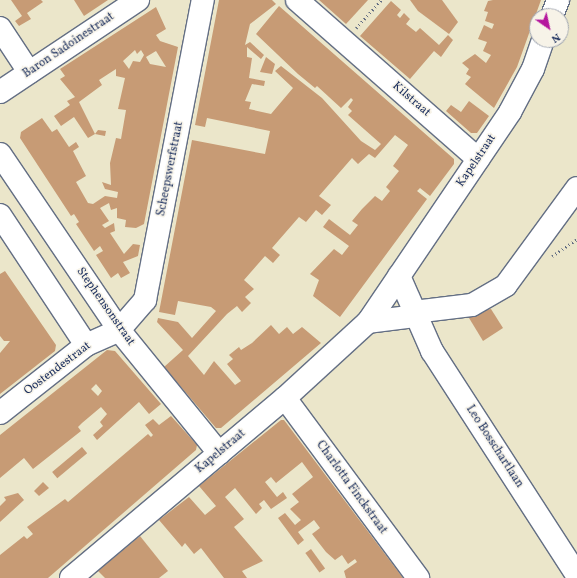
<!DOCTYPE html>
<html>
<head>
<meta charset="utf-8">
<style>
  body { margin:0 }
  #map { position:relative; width:577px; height:578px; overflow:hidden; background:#ebe6ca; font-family:Vollkorn,serif }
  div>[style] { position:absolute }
  .building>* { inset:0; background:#c79b75; transform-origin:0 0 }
  .path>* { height:2.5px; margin-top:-1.25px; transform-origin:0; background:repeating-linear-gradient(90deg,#646f84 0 1px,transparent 0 4px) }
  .roads { filter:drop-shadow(1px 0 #646f84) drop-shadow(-1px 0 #646f84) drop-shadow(0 1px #646f84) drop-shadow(0 -1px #646f84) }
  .minor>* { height:22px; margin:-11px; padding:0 11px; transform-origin:11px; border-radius:11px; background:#fff }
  span { translate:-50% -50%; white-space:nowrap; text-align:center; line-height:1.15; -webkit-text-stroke:3px #f7f3e8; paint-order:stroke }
  .street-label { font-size:12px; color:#1b2f5e }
  .north { position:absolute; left:529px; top:8px; width:40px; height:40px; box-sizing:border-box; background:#f7f3e8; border:1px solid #9fa5b1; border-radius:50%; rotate:146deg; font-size:11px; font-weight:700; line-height:16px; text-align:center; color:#1b2f5e }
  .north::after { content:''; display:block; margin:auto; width:14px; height:18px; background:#b5179e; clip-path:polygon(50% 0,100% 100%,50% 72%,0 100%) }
</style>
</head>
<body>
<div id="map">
  <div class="building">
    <div style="clip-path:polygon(11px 0,41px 0,43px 2px,27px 13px,31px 19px,19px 26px,15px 21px,22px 16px)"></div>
    <div style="clip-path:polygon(74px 0,108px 0,84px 16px)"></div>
    <div style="clip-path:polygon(219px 0,272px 0,276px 4px,250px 24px,245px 45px,250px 42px,264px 55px,261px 59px,247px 47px,247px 57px,252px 58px,249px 78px,265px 81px,264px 86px,252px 84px,245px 101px,251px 102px,249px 109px,271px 114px,293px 88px,275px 71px,281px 66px,322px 98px,361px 141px,375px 150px,381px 144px,348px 115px,352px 111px,348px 107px,353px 100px,351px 98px,341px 108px,317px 86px,315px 88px,298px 74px,256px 34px,279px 6px,454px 159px,454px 164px,430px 196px,420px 188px,417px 191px,427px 199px,340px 317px,313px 296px,319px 280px,310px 274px,334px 249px,342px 255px,349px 246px,323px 227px,329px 219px,350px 235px,358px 225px,352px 221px,362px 209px,375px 196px,382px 201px,390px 191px,386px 187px,399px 171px,393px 166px,408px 145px,395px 135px,375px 158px,369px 154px,358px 164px,352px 158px,319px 196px,331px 205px,322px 215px,316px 210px,306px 222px,299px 217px,272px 248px,280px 255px,273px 263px,265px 256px,244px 280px,254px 289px,245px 297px,251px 303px,242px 312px,237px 306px,227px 314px,188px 356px,204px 375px,214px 361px,235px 385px,241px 381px,227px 364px,233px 359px,229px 355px,239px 347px,241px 350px,252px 343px,271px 325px,279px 334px,287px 327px,293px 334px,302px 327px,321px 343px,221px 428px,216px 428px,164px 367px,183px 350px,157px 322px,158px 318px,178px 322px,192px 338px,216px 311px,211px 307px,178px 301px,175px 315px,159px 312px,192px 140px,265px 154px,270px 131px,207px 118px,205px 127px,195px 125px)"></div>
    <div style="clip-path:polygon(319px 0,368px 0,346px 24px)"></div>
    <div style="clip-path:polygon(410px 0,442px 0,458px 22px,449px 34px,418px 11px)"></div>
    <div style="clip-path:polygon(493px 0,541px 0,517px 67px,494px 108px,465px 84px,471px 77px,466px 74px,469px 69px,462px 63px,475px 54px,486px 63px,491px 55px,483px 51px,487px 42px,478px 39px,484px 25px,492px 29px,494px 24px,485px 21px,488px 12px,484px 11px,488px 1px)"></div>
    <div style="clip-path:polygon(391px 1px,401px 10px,397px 15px,400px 18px,404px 13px,410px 19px,406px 24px,416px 32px,420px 28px,439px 45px,448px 35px,453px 40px,441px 57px,434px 51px,410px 79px,360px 36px)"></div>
    <div style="clip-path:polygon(evenodd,156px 7px,166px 29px,156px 35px,160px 41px,178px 47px,144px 224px,136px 228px,125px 227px,126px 220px,117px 218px,117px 208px,111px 210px,109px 203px,100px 208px,109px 221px,102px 225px,105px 228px,114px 223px,115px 231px,110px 233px,124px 254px,133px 244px,140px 245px,138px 256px,123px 262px,130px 273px,121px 278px,118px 273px,111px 278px,96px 255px,103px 251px,100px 246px,94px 251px,76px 224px,79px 222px,74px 214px,71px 216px,20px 138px,21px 132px,42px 118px,52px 132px,57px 129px,69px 147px,76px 142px,79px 147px,73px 151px,86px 176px,76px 182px,88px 203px,93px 204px,105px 196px,117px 198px,118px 192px,105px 189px,102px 182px,111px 185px,110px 163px,116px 138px,121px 139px,126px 110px,118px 109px,125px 78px,116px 76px,116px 69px,99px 80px,102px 85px,79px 102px,95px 134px,98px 130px,106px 131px,105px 136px,95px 134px,88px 138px,74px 117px,61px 126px,54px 116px,70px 105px,67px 101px,75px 97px,60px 79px,65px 76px,60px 69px,156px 7px,135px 50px,137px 54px,141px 50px,144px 55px,140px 62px,133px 61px,129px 69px,123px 61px,135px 50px,156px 7px,156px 51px,166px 67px,150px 64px,146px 57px,156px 51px)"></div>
    <div style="clip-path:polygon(266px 57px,275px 64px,272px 74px,260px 72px)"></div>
    <div style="clip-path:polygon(469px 101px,489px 116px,477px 133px,471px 133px,446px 111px,451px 105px,461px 112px)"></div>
    <div style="clip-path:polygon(5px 271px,56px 345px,55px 351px,0 394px,0 353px,10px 341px,4px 341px,0 336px,0 274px)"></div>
    <div style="clip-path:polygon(491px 309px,503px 328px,483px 341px,466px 313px)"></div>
    <div style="clip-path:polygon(evenodd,107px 350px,115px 351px,161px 404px,149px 414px,139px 402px,97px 440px,93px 435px,103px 426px,100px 422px,107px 414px,101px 407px,82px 423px,78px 427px,81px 431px,33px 469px,24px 458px,0 478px,0 435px,107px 350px,96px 384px,102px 391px,98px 396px,91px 389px,96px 384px)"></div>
    <div style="clip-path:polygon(171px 416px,197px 445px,196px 450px,48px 578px,0 578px,0 555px,24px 536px,27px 539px,33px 534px,27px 527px,65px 499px,68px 502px,148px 434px,151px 437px,153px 435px,145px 425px,153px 419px,159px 425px)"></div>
    <div style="clip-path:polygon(281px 420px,284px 420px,403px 578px,346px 578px,344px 571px,357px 562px,355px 559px,348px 564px,342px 555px,335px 560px,326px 552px,312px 534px,320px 528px,314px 520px,298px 532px,304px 540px,298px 545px,278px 518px,285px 513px,295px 525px,301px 520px,290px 509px,299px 502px,292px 494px,313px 477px,302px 462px,276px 483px,271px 477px,265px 482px,277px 497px,283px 492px,287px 498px,271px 509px,264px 500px,259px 504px,262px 508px,256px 514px,235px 488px,225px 497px,244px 519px,234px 527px,263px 561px,242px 571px,247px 578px,224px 578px,201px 548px,194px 554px,185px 543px,182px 547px,159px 520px,189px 497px,205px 515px,216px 506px,199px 486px)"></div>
    <div style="left:82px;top:447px;width:8px;height:39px;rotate:50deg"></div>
    <div style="clip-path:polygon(43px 482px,49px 488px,39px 496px,34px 491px)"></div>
    <div style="clip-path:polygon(18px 493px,24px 500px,0 522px,0 506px,6px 500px,4px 497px)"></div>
    <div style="clip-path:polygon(140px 536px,168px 571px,159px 578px,105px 578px,98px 571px)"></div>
    <div style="left:311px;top:549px;width:24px;height:7px;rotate:54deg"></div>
  </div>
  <div class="path">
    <div style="left:356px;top:28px;width:38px;rotate:-48deg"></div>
    <div style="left:552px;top:256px;width:30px;rotate:-34deg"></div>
  </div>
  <div class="roads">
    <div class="minor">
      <div style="left:297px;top:0;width:241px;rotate:41.3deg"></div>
      <div style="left:552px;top:16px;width:17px;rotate:-69deg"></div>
      <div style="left:0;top:28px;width:53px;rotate:56.6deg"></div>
      <div style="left:0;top:92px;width:166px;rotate:-33.7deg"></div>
      <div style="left:0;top:154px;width:212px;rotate:55.9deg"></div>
      <div style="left:119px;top:330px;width:159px;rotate:50.9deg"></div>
      <div style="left:0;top:215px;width:156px;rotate:56.5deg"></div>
      <div style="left:399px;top:276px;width:82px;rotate:66.3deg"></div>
      <div style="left:432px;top:351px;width:267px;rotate:57.1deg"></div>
      <div style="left:414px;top:312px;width:58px;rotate:-6.9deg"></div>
      <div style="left:472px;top:305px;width:39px;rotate:-30deg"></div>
      <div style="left:506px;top:285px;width:120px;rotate:-53.8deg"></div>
      <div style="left:368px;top:322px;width:48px;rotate:-7.1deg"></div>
      <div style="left:285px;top:398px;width:224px;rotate:53.5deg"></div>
      <div style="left:0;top:413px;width:110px;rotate:-38.3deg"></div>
      <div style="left:86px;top:345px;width:36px;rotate:-24deg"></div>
      <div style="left:119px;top:330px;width:40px;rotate:-49deg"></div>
      <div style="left:145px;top:300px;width:306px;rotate:-79.1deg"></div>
      <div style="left:71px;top:578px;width:280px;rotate:-40.1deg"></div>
      <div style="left:285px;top:398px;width:113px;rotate:-42.5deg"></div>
      <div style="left:368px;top:322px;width:254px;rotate:-55.9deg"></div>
      <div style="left:510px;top:112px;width:49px;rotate:-61.9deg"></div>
      <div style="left:533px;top:69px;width:31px;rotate:-71deg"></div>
    </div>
  </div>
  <div class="street-label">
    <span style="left:69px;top:46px;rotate:-34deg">Baron Sadoinestraat</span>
    <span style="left:411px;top:100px;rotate:41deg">Kilstraat</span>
    <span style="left:477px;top:161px;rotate:-56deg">Kapelstraat</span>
    <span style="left:171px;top:169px;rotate:-79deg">Scheepswerfstraat</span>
    <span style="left:105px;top:307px;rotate:55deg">Stephensonstraat</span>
    <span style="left:58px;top:369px;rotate:-37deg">Oostendestraat</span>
    <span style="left:494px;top:447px;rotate:57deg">Leo Bosschartlaan</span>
    <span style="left:221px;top:452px;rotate:-40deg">Kapelstraat</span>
    <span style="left:351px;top:488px;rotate:54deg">Charlotta Finckstraat</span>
  </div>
  <div class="north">N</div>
</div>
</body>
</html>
